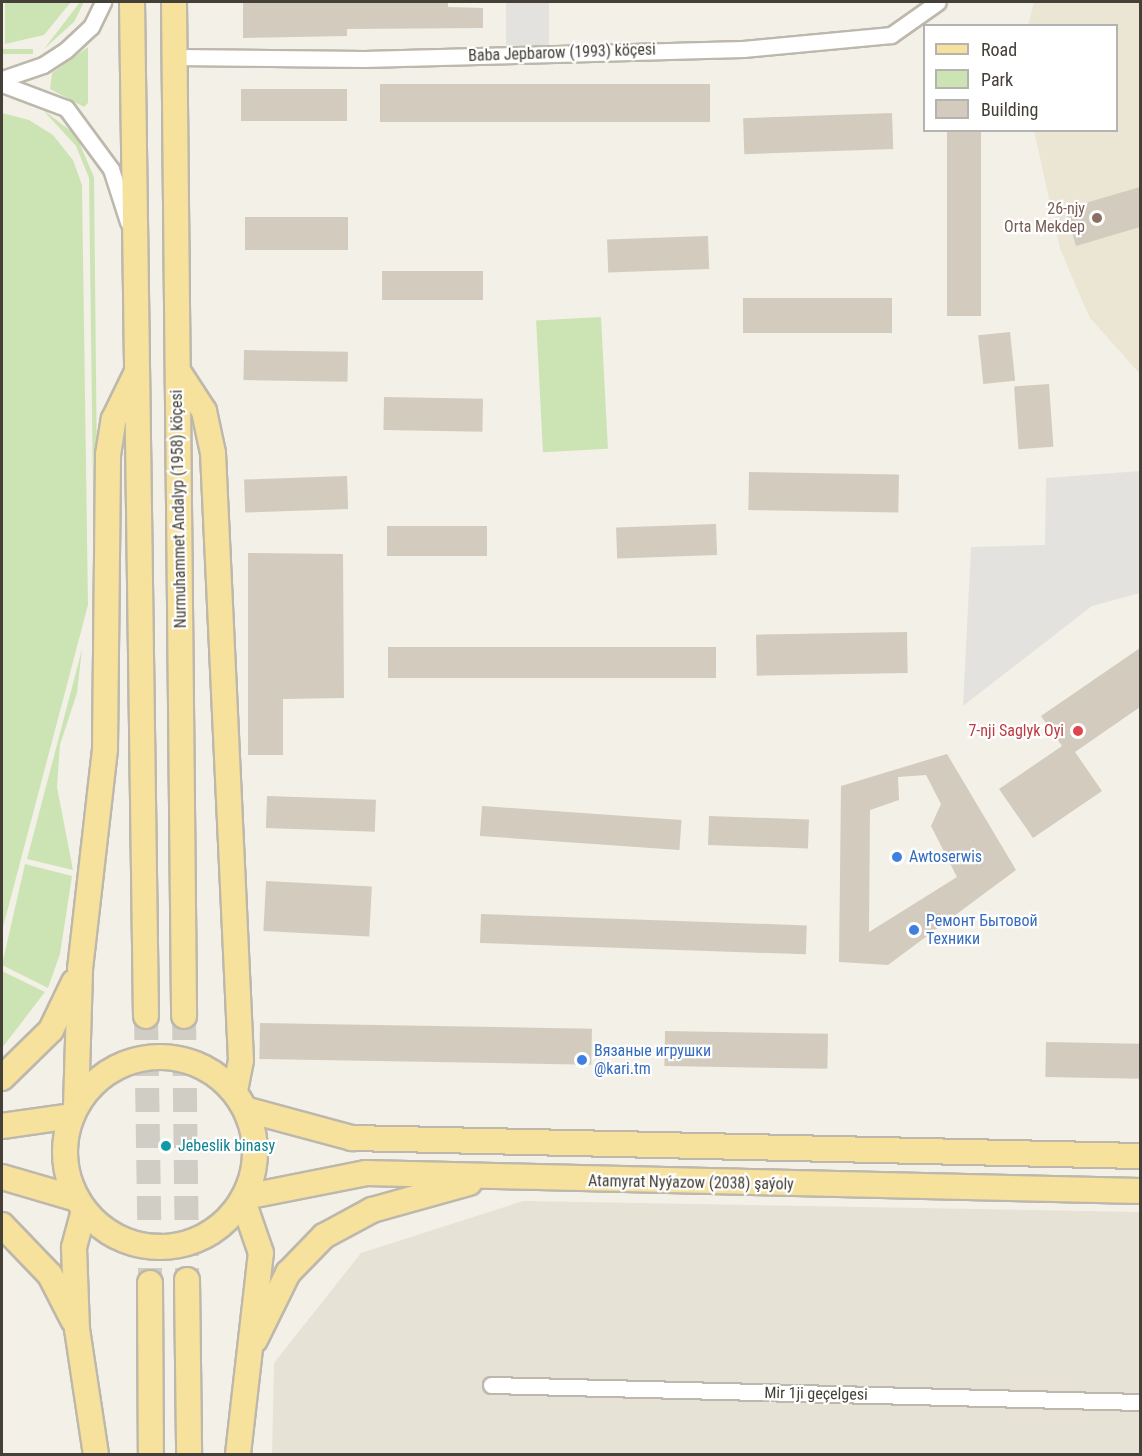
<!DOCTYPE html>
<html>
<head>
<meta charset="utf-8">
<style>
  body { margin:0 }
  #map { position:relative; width:1142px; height:1456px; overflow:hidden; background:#f3f0e8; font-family:"Roboto Condensed",sans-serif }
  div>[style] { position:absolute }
  .residential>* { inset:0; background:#e6e2d6 }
  .education>* { inset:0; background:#ebe5d3 }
  .green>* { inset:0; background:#cce4b4; transform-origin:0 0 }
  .parking>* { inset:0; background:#e4e2df; transform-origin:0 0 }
  .building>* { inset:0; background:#d3ccbe; transform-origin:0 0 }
  .primary-tunnel>* { height:24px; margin-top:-12px; transform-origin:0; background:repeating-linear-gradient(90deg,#d0cdc5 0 24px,transparent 0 36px) }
  .roads { filter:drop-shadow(2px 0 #bdb8ab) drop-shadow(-2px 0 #bdb8ab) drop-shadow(0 2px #bdb8ab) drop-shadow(0 -2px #bdb8ab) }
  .street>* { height:15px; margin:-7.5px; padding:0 7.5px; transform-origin:7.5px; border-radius:7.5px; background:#fff }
  .primary>* { height:24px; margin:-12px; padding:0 12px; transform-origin:12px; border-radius:12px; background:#f6e19d }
  .primary>.ring { margin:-12px; padding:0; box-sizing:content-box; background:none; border:24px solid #f6e19d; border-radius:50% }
  .dots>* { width:16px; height:16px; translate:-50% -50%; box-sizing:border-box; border:3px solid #fff; border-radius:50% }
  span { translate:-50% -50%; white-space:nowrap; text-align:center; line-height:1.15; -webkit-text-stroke:4.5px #fff; paint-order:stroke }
  .street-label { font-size:16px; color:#454037 }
  .education-label { font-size:16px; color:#785e54 }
  .right { translate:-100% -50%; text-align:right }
  .health-label { font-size:16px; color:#be3a42 }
  .shop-label { font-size:16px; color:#366cbe }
  .left { translate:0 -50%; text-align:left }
  .culture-label { font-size:16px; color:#0d838f }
  .frame { position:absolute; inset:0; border:3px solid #454037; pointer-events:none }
  .legend { position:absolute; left:923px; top:24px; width:195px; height:108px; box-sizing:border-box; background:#fff; border:2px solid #b5b3af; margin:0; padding:8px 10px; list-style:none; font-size:18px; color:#454037 }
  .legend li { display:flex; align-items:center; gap:12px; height:30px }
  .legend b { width:30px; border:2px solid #b5b3af }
</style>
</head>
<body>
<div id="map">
  <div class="residential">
    <div style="clip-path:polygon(523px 1201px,1140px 1212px,1140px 1454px,272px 1454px,274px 1363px,361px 1253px)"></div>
  </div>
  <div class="education">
    <div style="clip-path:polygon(1034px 2px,1140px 2px,1140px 374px,1090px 318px,1077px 289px,1060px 248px,1034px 131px,1116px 130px,1116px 26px,1028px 26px)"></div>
  </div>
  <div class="green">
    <div style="clip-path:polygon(5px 2px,71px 2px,44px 35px,5px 44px)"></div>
    <div style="clip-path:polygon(80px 2px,84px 2px,74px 22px,44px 49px)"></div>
    <div style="clip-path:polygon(88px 47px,88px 103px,84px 107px,50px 89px,52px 73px)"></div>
    <div style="left:33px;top:49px;width:5px;height:31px;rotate:90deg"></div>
    <div style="clip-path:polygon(42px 109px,76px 135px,94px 177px,98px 567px,94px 568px,89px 178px,76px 146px)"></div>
    <div style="clip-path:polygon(2px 113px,29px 120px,53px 135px,73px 160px,82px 185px,88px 605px,2px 931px)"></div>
    <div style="left:601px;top:317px;width:132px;height:65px;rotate:87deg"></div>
    <div style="clip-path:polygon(82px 649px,77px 693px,60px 745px,57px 787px,73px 870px,27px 859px)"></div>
    <div style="clip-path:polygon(25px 864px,72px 876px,60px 954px,48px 988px,2px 965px)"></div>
    <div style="clip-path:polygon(2px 971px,45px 992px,2px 1048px)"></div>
  </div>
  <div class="parking">
    <div style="left:506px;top:2px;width:43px;height:52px"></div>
    <div style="clip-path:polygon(1140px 471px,1140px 593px,1092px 606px,963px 706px,971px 547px,1045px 545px,1046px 478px)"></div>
  </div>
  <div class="building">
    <div style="clip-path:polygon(243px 2px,448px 2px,448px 7px,483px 8px,483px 28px,347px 29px,347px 36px,243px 38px)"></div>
    <div style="left:710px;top:84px;width:38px;height:330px;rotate:90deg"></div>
    <div style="left:347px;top:89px;width:32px;height:106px;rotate:90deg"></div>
    <div style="left:892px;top:113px;width:36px;height:149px;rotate:88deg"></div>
    <div style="left:947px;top:130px;width:34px;height:186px"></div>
    <div style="clip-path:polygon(1140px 187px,1140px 227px,1076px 246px,1065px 209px)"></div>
    <div style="left:245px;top:217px;width:103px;height:33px"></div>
    <div style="left:708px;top:236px;width:33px;height:101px;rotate:88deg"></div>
    <div style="left:382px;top:271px;width:101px;height:29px"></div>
    <div style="left:892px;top:298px;width:35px;height:149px;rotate:90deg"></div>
    <div style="left:1010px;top:332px;width:49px;height:32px;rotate:84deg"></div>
    <div style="left:244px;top:350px;width:104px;height:30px;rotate:1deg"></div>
    <div style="left:1049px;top:384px;width:63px;height:35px;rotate:86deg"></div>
    <div style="left:384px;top:397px;width:99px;height:33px;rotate:1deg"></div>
    <div style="left:749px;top:472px;width:150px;height:38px;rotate:1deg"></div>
    <div style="left:347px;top:476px;width:33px;height:103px;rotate:88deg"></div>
    <div style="left:716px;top:524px;width:31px;height:100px;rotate:88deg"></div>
    <div style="left:487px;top:526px;width:30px;height:100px;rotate:90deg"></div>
    <div style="clip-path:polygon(248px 553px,343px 554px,344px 698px,283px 699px,283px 755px,248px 755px)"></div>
    <div style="left:907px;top:632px;width:41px;height:151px;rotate:89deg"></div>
    <div style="left:716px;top:647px;width:31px;height:328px;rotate:90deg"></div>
    <div style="clip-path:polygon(1140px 648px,1140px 707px,1075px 752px,1102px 791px,1033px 838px,999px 789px,1062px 746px,1041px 716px)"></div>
    <div style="clip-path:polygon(evenodd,947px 754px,1016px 870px,888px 965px,839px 962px,841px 786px,947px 754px,926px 775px,941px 804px,931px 826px,957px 877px,869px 932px,870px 810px,899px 800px,898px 777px,926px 775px)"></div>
    <div style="left:267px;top:796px;width:109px;height:32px;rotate:2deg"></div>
    <div style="left:482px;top:806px;width:200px;height:30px;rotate:4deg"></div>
    <div style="left:709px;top:816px;width:100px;height:29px;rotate:2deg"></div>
    <div style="left:266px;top:881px;width:106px;height:50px;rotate:3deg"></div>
    <div style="left:481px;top:914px;width:326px;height:29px;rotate:2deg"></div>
    <div style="left:260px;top:1023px;width:332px;height:36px;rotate:1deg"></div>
    <div style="left:665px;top:1031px;width:163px;height:35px;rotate:1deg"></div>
    <div style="left:1046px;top:1042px;width:94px;height:35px;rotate:1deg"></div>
  </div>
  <div class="primary-tunnel">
    <div style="left:146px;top:1016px;width:267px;rotate:89.1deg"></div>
    <div style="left:184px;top:1016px;width:264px;rotate:89.3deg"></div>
  </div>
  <div class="roads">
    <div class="street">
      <div style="left:175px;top:57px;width:189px;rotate:0.6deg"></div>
      <div style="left:364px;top:59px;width:379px;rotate:-1.5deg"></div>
      <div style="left:743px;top:49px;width:149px;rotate:-5.4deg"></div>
      <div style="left:891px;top:35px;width:57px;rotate:-35.1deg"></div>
      <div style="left:2px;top:79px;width:43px;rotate:-18.9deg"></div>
      <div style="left:43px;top:65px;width:27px;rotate:-33deg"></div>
      <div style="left:66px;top:50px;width:34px;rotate:-43deg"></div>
      <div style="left:91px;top:27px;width:28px;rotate:-64deg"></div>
      <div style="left:2px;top:84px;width:68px;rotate:20.6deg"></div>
      <div style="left:66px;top:108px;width:76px;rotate:53.6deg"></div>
      <div style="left:111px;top:169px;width:56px;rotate:72.2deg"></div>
      <div style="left:491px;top:1385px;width:649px;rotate:1.5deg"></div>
    </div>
    <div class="primary">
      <div style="left:132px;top:2px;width:1014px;rotate:89.21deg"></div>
      <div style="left:174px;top:2px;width:1014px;rotate:89.43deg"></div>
      <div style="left:178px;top:371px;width:48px;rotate:57deg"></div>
      <div style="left:204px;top:411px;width:43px;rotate:77.9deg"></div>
      <div style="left:213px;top:453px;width:608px;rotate:87.36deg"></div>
      <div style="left:241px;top:1060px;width:33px;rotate:101deg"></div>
      <div class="ring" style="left:65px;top:1057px;width:166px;height:166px"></div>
      <div style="left:2px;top:1078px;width:69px;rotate:-44.4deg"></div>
      <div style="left:51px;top:1030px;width:53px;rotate:-64.4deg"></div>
      <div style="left:76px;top:1107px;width:138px;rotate:-88.3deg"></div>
      <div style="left:80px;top:969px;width:222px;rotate:-83.5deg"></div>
      <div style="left:105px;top:748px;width:293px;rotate:-89.4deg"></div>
      <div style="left:108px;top:455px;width:36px;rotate:-81deg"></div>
      <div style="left:114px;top:419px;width:48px;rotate:-64deg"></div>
      <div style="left:248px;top:1110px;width:108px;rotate:15.1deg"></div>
      <div style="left:352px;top:1138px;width:788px;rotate:1.31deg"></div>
      <div style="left:2px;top:1126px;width:70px;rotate:-8.2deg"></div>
      <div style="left:2px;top:1177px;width:78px;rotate:16.3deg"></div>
      <div style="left:245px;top:1197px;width:123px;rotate:-11.2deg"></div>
      <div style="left:366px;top:1173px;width:774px;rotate:1.33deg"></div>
      <div style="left:84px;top:1210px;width:39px;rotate:105deg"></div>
      <div style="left:74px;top:1248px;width:81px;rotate:87.9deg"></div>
      <div style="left:77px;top:1329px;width:126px;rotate:81.4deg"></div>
      <div style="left:2px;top:1225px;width:69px;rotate:46.2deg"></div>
      <div style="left:50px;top:1275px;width:51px;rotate:62.9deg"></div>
      <div style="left:187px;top:1280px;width:174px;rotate:89.3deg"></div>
      <div style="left:150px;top:1283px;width:171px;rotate:89.7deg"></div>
      <div style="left:255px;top:1340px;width:75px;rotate:-63.8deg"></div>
      <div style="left:288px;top:1273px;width:52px;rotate:-45.8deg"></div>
      <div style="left:324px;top:1236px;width:55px;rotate:-28.4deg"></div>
      <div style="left:372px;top:1210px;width:101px;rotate:-15.6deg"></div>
      <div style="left:238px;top:1454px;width:202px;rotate:-83.5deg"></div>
      <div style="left:261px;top:1253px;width:55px;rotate:-109.1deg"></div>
    </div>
  </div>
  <div class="dots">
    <div style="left:1097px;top:218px;background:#8d6e63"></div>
    <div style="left:1078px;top:731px;background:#e0444e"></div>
    <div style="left:897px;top:857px;background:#3f7fe0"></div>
    <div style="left:914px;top:930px;background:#3f7fe0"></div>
    <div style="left:582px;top:1060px;background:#3f7fe0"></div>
    <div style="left:166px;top:1146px;background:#0f9aa8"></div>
  </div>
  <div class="street-label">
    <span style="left:562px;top:53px;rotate:-2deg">Baba Jepbarow (1993) köçesi</span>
    <span style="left:179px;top:509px;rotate:-91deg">Nurmuhammet Andalyp (1958) köçesi</span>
    <span style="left:691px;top:1183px;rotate:1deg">Atamyrat Nyýazow (2038) şaýoly</span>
    <span style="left:816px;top:1394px;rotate:1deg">Mir 1ji geçelgesi</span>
  </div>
  <div class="education-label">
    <span class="right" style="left:1085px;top:218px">26-njy<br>Orta Mekdep</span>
  </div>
  <div class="health-label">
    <span class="right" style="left:1064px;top:731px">7-nji Saglyk Oyi</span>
  </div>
  <div class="shop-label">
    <span class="left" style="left:909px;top:857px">Awtoserwis</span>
    <span class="left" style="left:926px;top:930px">Ремонт Бытовой<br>Техники</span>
    <span class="left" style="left:594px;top:1060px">Вязаные игрушки<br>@kari.tm</span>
  </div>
  <div class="culture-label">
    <span class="left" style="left:178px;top:1146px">Jebeslik binasy</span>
  </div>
  <div class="frame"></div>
  <ul class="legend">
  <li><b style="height:8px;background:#f6e19d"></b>Road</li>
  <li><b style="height:16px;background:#cce4b4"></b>Park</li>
  <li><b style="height:16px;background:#d3ccbe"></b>Building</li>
  </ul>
</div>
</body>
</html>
